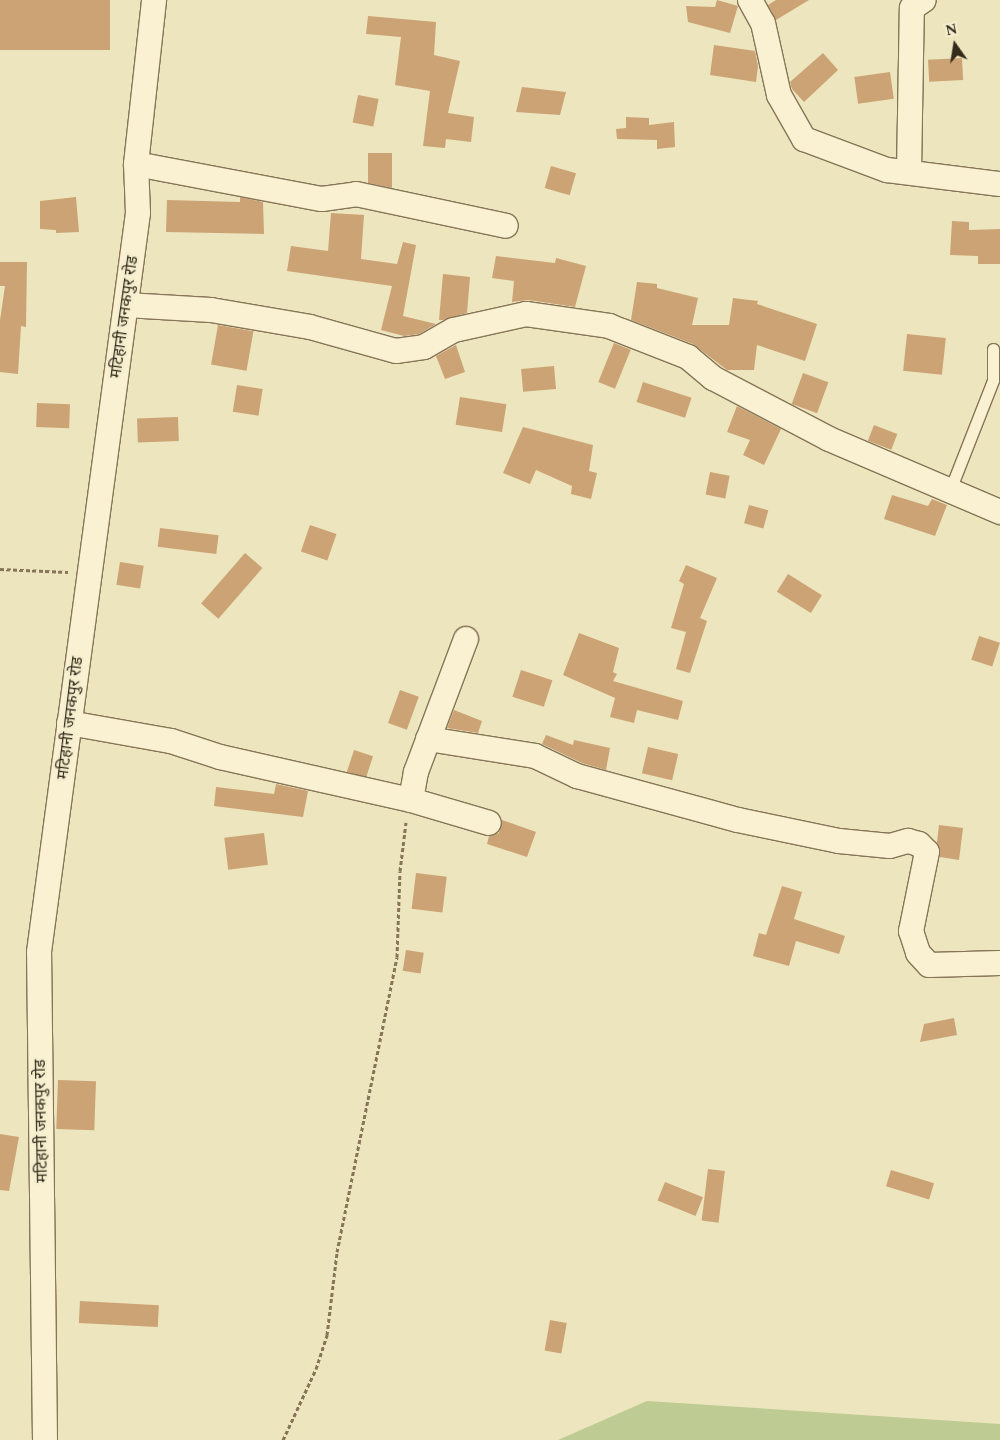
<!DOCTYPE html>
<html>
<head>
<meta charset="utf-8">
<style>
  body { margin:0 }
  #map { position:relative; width:1000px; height:1440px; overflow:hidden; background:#ede5be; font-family:Spectral,"Noto Sans Devanagari",serif }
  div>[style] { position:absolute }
  .green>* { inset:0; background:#becb92 }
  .building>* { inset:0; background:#cca374; transform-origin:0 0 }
  .path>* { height:3px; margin-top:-1.5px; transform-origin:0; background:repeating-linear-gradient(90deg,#867557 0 4px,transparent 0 6.5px) }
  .roads { filter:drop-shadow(1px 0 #867557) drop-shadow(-1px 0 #867557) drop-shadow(0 1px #867557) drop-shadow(0 -1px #867557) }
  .service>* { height:11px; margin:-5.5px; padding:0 5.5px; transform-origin:5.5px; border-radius:5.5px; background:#f9f1d1 }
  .minor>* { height:24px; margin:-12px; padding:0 12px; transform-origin:12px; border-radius:12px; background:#f9f1d1 }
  span { translate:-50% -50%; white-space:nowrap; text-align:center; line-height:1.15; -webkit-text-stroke:4.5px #f5eece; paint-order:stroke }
  .street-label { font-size:16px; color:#352b1c }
  .north { position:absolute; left:930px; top:20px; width:50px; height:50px; -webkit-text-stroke:4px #f5eece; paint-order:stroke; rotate:347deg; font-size:14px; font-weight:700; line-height:20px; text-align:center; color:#352b1c }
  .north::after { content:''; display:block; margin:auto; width:18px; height:22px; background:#352b1c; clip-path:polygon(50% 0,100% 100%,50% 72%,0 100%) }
</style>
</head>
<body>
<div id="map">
  <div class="green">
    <div style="clip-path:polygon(647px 1401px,1000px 1424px,1000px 1440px,558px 1440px)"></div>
  </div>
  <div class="building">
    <div style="left:0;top:0;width:110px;height:50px"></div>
    <div style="clip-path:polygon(717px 0,738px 6px,730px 33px,688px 22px,686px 6px,715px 7px)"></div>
    <div style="clip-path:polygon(776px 0,809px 0,776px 20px,768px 5px)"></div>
    <div style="clip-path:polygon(368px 16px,436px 22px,434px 55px,460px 61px,448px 113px,474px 117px,471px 142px,446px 139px,445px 148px,423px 146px,430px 91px,395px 85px,401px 37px,366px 34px)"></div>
    <div style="clip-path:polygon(714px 45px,755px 51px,758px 66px,756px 82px,710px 75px)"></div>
    <div style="clip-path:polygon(823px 53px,838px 70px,804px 102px,792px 89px,790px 82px)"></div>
    <div style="left:962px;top:58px;width:22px;height:34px;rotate:87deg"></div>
    <div style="left:890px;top:72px;width:27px;height:36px;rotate:82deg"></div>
    <div style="clip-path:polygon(522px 87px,566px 92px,560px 115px,516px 112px)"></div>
    <div style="left:358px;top:95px;width:21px;height:28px;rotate:11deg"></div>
    <div style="clip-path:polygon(626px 117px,649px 118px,649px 125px,674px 122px,675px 147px,657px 149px,657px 140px,617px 139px,616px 129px,626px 128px)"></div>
    <div style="clip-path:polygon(368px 153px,392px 153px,392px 188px,368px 183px)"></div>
    <div style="left:551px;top:166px;width:26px;height:23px;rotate:16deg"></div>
    <div style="clip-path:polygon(76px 197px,79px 232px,56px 233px,56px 230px,40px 229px,40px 201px)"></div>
    <div style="clip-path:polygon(240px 197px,263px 202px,264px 234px,166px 232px,167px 200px,240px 202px)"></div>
    <div style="clip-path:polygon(331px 213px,364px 215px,361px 259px,397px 264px,403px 242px,416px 245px,403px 316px,436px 324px,419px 334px,404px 336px,381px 330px,392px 286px,287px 271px,291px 246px,328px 251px)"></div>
    <div style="clip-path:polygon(952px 221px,969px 222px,969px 230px,1000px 229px,1000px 264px,978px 264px,978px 256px,950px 255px)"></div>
    <div style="clip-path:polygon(496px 256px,555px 263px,556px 258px,586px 266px,575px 307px,528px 300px,512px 302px,514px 281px,492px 278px)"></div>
    <div style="clip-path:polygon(0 262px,27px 262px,26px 327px,21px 326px,18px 374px,0 372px,0 320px,5px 286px,0 286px)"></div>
    <div style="clip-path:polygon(443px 274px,470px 277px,467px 313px,443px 320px,439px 320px)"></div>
    <div style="clip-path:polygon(637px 282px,657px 284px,657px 288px,698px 298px,692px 325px,729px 325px,733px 298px,758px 301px,757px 304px,817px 324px,805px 361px,757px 345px,754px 370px,727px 370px,693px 344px,631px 320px)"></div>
    <div style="left:218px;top:325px;width:36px;height:40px;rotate:10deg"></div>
    <div style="left:907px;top:334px;width:39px;height:37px;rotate:6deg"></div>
    <div style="left:614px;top:343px;width:18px;height:42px;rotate:22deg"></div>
    <div style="clip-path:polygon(456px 345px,465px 372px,445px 379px,436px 356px)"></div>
    <div style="left:554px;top:366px;width:23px;height:33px;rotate:85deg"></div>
    <div style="left:803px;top:373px;width:27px;height:33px;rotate:20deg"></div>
    <div style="left:643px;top:382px;width:51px;height:21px;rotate:18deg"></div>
    <div style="left:237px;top:385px;width:26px;height:27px;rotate:9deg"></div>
    <div style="left:460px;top:397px;width:47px;height:28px;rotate:9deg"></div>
    <div style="left:37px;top:403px;width:33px;height:24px;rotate:2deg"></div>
    <div style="clip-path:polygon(737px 406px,781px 429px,764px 465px,743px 455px,750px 440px,727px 432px)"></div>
    <div style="left:178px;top:417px;width:24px;height:41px;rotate:88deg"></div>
    <div style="left:874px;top:425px;width:25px;height:17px;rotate:21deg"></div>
    <div style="clip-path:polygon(523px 427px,593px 445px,589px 471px,597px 473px,591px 499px,571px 494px,572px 486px,536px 470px,530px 484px,503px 473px)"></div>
    <div style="left:710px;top:472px;width:20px;height:23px;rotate:11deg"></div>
    <div style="clip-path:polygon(892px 495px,928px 506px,932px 499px,947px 505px,935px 536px,884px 519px)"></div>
    <div style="left:749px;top:505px;width:20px;height:19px;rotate:15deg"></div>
    <div style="left:310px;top:525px;width:28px;height:28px;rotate:19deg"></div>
    <div style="left:160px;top:528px;width:59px;height:19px;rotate:7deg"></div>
    <div style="left:245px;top:553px;width:23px;height:67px;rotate:41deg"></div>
    <div style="left:120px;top:562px;width:24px;height:23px;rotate:9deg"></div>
    <div style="clip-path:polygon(686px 565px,717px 578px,700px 618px,707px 621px,690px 673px,676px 669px,686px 632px,671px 628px,684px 584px,679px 581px)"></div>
    <div style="left:788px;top:574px;width:40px;height:21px;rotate:32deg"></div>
    <div style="clip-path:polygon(579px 633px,619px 648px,613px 672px,617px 674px,613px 681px,683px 701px,678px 720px,637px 710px,634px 723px,610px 717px,615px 698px,563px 675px)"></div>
    <div style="left:979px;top:636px;width:22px;height:25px;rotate:18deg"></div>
    <div style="left:521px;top:670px;width:33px;height:28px;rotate:18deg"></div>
    <div style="left:400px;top:690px;width:20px;height:35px;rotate:20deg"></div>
    <div style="clip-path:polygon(454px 710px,482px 721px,478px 733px,447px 728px)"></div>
    <div style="clip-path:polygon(546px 735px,573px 745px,574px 740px,610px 748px,606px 770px,582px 763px,542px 744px)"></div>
    <div style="left:648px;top:747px;width:31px;height:27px;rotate:13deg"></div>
    <div style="left:354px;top:750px;width:20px;height:23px;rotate:18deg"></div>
    <div style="clip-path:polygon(276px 784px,308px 791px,303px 817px,214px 806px,216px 787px,274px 794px)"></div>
    <div style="clip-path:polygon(502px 820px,536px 832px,527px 857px,487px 844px,489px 836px,499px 833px)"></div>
    <div style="clip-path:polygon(939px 825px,963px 828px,959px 860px,940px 857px,937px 842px)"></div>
    <div style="left:264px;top:833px;width:32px;height:40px;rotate:83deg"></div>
    <div style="left:416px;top:873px;width:31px;height:36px;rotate:7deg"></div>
    <div style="clip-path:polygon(782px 886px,802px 892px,794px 919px,845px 936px,839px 954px,796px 941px,789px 966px,753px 956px,759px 933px,766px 935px)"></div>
    <div style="left:406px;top:950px;width:18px;height:21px;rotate:9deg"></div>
    <div style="clip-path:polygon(954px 1018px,957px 1035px,920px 1042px,924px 1024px)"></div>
    <div style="left:58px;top:1080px;width:38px;height:49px;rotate:2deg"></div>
    <div style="clip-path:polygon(0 1134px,19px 1137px,9px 1191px,0 1190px)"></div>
    <div style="left:708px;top:1169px;width:17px;height:52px;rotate:7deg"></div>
    <div style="left:891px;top:1170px;width:45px;height:17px;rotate:17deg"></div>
    <div style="left:665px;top:1182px;width:41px;height:20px;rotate:22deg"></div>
    <div style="left:80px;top:1301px;width:79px;height:22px;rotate:3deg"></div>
    <div style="left:550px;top:1320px;width:17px;height:31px;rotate:10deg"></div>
  </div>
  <div class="path">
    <div style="left:0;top:569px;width:68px;rotate:2.5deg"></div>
    <div style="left:283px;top:1440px;width:78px;rotate:-65.1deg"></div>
    <div style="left:316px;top:1369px;width:36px;rotate:-72deg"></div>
    <div style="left:327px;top:1335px;width:84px;rotate:-83.1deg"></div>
    <div style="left:337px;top:1252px;width:301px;rotate:-78.5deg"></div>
    <div style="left:397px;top:957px;width:86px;rotate:-88deg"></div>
    <div style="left:400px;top:871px;width:49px;rotate:-83deg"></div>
  </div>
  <div class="roads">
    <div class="service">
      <div style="left:950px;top:490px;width:118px;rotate:-68.6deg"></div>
      <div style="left:993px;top:380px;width:31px;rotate:-90deg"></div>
    </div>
    <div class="minor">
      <div style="left:750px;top:0;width:26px;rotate:61deg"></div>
      <div style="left:763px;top:23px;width:74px;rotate:77.5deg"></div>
      <div style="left:779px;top:95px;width:51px;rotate:60.4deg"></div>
      <div style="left:804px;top:139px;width:89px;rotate:20.5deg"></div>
      <div style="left:887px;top:170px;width:114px;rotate:7.1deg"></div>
      <div style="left:136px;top:164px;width:189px;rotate:10.7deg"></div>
      <div style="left:322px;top:199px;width:34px;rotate:-8deg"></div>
      <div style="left:356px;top:194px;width:153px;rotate:12deg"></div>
      <div style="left:909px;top:172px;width:164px;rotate:-89deg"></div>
      <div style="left:912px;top:8px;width:14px;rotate:-34deg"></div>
      <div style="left:126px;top:305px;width:85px;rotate:3.4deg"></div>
      <div style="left:211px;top:310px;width:100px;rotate:9.7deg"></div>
      <div style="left:310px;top:327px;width:89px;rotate:15.6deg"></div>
      <div style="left:396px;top:351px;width:28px;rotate:-8deg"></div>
      <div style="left:424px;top:347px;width:34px;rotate:-30deg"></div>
      <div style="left:454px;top:330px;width:74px;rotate:-12.5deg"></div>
      <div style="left:526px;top:314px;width:84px;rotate:8.2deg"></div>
      <div style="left:609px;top:326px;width:85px;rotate:21.4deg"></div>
      <div style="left:688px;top:357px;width:33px;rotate:40deg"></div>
      <div style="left:713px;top:378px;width:131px;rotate:27.7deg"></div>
      <div style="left:829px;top:439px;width:186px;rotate:23.1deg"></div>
      <div style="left:69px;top:723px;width:104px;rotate:10deg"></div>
      <div style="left:171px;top:741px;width:52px;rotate:18.1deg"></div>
      <div style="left:220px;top:757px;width:196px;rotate:12.7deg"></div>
      <div style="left:411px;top:800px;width:81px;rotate:16.4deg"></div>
      <div style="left:428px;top:739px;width:108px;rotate:9deg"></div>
      <div style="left:535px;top:756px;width:47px;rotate:25.5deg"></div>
      <div style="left:577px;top:776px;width:167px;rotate:15.3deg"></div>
      <div style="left:738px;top:820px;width:103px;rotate:11.7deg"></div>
      <div style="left:839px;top:841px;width:51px;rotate:5.6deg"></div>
      <div style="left:890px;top:846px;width:19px;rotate:-16deg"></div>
      <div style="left:908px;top:841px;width:11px;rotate:15deg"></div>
      <div style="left:919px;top:844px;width:11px;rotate:45deg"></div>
      <div style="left:927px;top:852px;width:81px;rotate:101.4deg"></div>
      <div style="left:911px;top:931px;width:23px;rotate:72deg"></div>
      <div style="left:918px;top:953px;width:16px;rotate:47deg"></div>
      <div style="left:929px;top:965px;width:71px;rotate:-1.6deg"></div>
      <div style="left:411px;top:800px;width:28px;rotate:-80deg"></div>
      <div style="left:416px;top:772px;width:142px;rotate:-69.4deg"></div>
      <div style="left:45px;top:1440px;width:488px;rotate:-90.7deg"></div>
      <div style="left:39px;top:952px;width:746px;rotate:-82.37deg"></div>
      <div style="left:138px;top:213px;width:49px;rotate:-92.3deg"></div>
      <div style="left:136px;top:164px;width:165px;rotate:-83.7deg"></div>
    </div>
  </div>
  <div class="street-label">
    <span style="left:124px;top:317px;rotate:-82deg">मटिहानी जनकपुर रोड</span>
    <span style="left:70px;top:718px;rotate:-83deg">मटिहानी जनकपुर रोड</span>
    <span style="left:41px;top:1121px;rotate:-91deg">मटिहानी जनकपुर रोड</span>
  </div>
  <div class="north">N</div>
</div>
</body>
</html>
